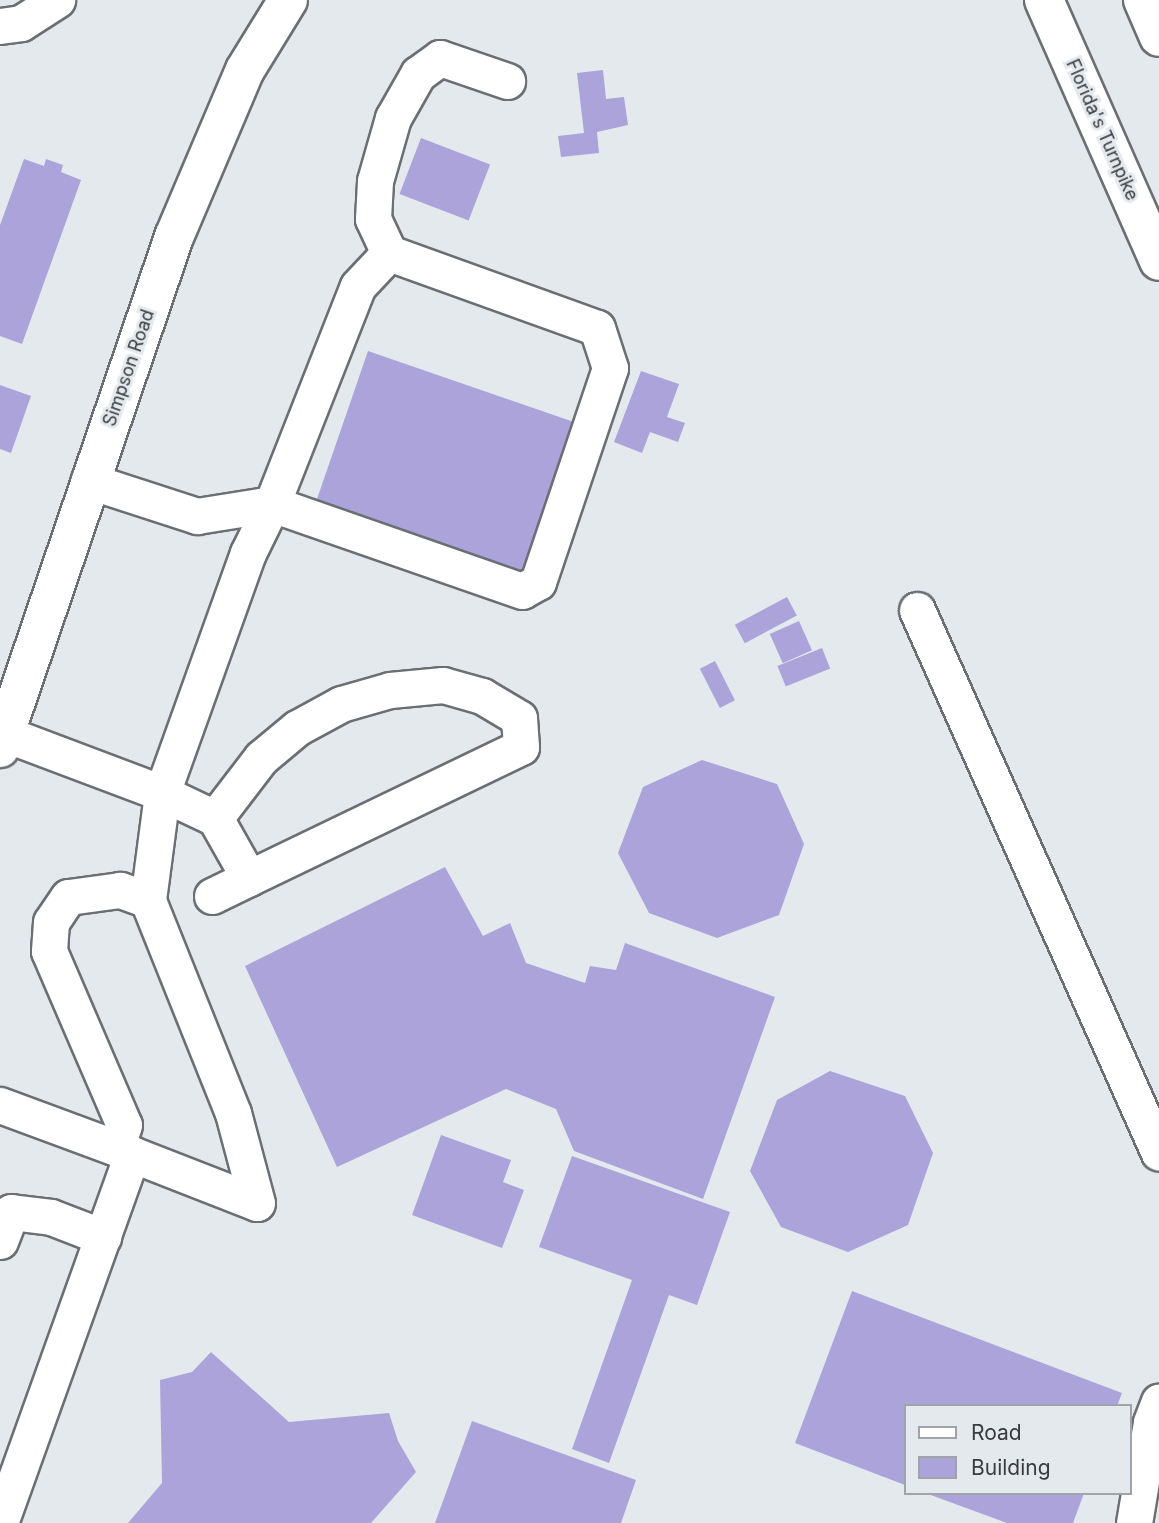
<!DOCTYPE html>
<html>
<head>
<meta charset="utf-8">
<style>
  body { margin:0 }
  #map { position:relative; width:1159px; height:1523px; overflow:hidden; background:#e4e9ee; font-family:Inter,sans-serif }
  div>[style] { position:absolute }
  .building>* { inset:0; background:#aca3db; transform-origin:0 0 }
  .roads { filter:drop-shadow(2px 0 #6b6f74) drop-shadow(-2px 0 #6b6f74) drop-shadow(0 2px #6b6f74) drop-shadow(0 -2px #6b6f74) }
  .minor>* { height:35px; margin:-17.5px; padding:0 17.5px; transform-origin:17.5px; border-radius:17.5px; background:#fff }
  .major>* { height:38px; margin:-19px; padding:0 19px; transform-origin:19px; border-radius:19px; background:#fff }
  .highway>* { height:38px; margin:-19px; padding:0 19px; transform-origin:19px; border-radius:19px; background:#fff }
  span { translate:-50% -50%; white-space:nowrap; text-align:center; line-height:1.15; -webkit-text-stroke:6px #e4e9ee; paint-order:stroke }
  .street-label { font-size:18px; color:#393b3d }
  .legend { position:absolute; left:904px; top:1404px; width:228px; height:91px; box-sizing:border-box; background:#e4e9ee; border:2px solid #a0a3a7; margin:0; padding:9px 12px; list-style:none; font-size:21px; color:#393b3d }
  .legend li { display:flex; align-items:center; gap:14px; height:35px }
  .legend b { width:35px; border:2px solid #a0a3a7 }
</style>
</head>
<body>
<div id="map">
  <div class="building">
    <div style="clip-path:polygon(603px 70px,606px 99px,624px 97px,628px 125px,597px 132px,599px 153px,561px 157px,558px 136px,584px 133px,577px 73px)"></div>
    <div style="left:421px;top:138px;width:74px;height:60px;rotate:21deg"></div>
    <div style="clip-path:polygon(24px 159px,44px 166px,46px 159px,63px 165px,61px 172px,81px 180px,22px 344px,0 336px,0 225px)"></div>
    <div style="left:368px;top:351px;width:217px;height:159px;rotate:19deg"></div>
    <div style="clip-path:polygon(641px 371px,679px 384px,667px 417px,685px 423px,678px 442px,650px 432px,642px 453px,614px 442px)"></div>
    <div style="clip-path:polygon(0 385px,31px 396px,11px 453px,0 449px)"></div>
    <div style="left:787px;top:597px;width:21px;height:59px;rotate:62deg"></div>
    <div style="left:799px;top:621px;width:32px;height:32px;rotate:66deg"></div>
    <div style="left:822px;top:648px;width:22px;height:48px;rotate:68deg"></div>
    <div style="left:715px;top:661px;width:44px;height:17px;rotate:63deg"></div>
    <div style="clip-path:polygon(702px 760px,777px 784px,804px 844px,779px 915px,717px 938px,649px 913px,618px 853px,643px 787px)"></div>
    <div style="clip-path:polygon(445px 867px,483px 936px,510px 923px,526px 963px,585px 983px,590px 966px,616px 970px,625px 943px,775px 997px,703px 1199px,574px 1151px,556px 1109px,506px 1089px,337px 1167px,245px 966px)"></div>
    <div style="clip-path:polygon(830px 1071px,905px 1096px,933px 1153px,908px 1225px,848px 1252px,781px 1227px,750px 1171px,777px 1100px)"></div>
    <div style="clip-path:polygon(441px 1135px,511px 1160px,503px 1182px,524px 1190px,502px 1248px,412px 1215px)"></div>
    <div style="clip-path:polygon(572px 1156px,730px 1212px,697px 1305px,669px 1295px,609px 1463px,572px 1449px,632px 1280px,539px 1247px)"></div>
    <div style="clip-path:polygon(852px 1291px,1122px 1393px,1117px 1406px,905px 1406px,905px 1485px,795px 1443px)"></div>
    <div style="clip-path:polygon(211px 1352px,289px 1422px,389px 1413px,398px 1441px,416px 1472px,371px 1523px,128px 1523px,162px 1483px,160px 1380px,192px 1372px)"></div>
    <div style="clip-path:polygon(472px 1421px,636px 1480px,621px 1523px,435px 1523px)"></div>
    <div style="clip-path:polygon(1084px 1493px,1073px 1523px,1007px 1523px,928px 1494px)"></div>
  </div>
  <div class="roads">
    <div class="minor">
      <div style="left:0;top:26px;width:21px;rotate:-8deg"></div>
      <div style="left:21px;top:23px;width:43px;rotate:-32.6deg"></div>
      <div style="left:389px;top:253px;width:38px;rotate:-115deg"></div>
      <div style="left:373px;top:219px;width:38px;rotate:-87deg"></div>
      <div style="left:375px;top:181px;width:66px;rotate:-74.1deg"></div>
      <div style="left:393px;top:118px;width:51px;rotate:-60.4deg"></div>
      <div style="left:418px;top:74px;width:27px;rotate:-36deg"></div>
      <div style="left:440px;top:58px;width:71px;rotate:18.9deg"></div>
      <div style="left:917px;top:610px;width:594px;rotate:65.98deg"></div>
      <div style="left:0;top:732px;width:173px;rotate:20.6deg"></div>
      <div style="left:162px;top:793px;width:255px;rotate:-70.3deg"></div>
      <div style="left:248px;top:553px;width:55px;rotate:-63.9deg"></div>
      <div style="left:272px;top:504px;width:234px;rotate:-68.5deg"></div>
      <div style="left:358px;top:286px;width:45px;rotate:-46.8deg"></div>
      <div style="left:389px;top:253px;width:221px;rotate:19.8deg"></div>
      <div style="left:597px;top:328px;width:42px;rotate:72deg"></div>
      <div style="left:610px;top:368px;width:226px;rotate:108.6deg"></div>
      <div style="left:538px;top:582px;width:18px;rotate:151deg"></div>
      <div style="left:522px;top:591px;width:265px;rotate:-160.8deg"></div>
      <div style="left:272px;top:504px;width:76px;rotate:170.9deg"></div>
      <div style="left:197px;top:516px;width:114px;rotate:-162deg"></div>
      <div style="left:212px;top:896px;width:41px;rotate:-25.9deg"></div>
      <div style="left:148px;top:900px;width:30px;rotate:-160deg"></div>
      <div style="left:120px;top:890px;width:52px;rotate:172.3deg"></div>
      <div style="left:68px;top:897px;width:30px;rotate:124deg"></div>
      <div style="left:51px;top:922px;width:29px;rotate:94deg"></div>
      <div style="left:49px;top:951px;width:189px;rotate:66.7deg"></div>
      <div style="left:124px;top:1125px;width:24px;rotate:109deg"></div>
      <div style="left:116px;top:1148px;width:151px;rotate:21.3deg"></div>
      <div style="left:257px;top:1203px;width:93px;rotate:-104.9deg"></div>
      <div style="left:233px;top:1113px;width:229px;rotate:-111.8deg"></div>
      <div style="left:148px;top:900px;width:108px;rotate:-82.5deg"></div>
      <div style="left:162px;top:793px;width:59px;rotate:25.3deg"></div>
      <div style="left:215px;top:818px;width:76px;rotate:-52.5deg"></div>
      <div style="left:261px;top:758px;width:47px;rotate:-39.8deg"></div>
      <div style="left:297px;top:728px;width:50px;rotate:-28.6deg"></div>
      <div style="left:341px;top:704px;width:51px;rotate:-15.9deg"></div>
      <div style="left:390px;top:690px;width:53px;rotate:-5.4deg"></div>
      <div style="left:443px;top:685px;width:41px;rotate:15.8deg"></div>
      <div style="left:482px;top:696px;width:43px;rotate:30.7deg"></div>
      <div style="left:519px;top:718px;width:29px;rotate:86deg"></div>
      <div style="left:521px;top:747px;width:302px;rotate:154.3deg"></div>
      <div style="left:249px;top:878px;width:69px;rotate:-119.5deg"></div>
      <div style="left:0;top:1105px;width:124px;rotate:20.3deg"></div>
      <div style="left:0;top:1241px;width:31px;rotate:-69deg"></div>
      <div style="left:11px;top:1212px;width:40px;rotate:7.1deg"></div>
      <div style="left:51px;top:1217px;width:56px;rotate:21deg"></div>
      <div style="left:0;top:1523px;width:392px;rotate:-70.3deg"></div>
      <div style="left:1134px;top:1523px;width:102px;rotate:-80.4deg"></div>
      <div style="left:1151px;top:1422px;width:22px;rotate:-69deg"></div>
    </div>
    <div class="major">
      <div style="left:0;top:748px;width:540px;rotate:-71.2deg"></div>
      <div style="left:174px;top:237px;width:181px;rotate:-67deg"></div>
      <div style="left:245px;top:70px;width:82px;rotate:-58.4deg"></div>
    </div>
    <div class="highway">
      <div style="left:1044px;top:0;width:285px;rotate:66.2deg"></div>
      <div style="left:1143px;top:0;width:40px;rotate:66.6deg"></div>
    </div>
  </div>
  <div class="street-label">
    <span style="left:1102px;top:130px;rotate:66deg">Florida's Turnpike</span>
    <span style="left:129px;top:368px;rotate:-71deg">Simpson Road</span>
  </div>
  <ul class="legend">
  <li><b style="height:9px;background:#fff"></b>Road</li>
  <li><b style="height:19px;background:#aca3db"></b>Building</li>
  </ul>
</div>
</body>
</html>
